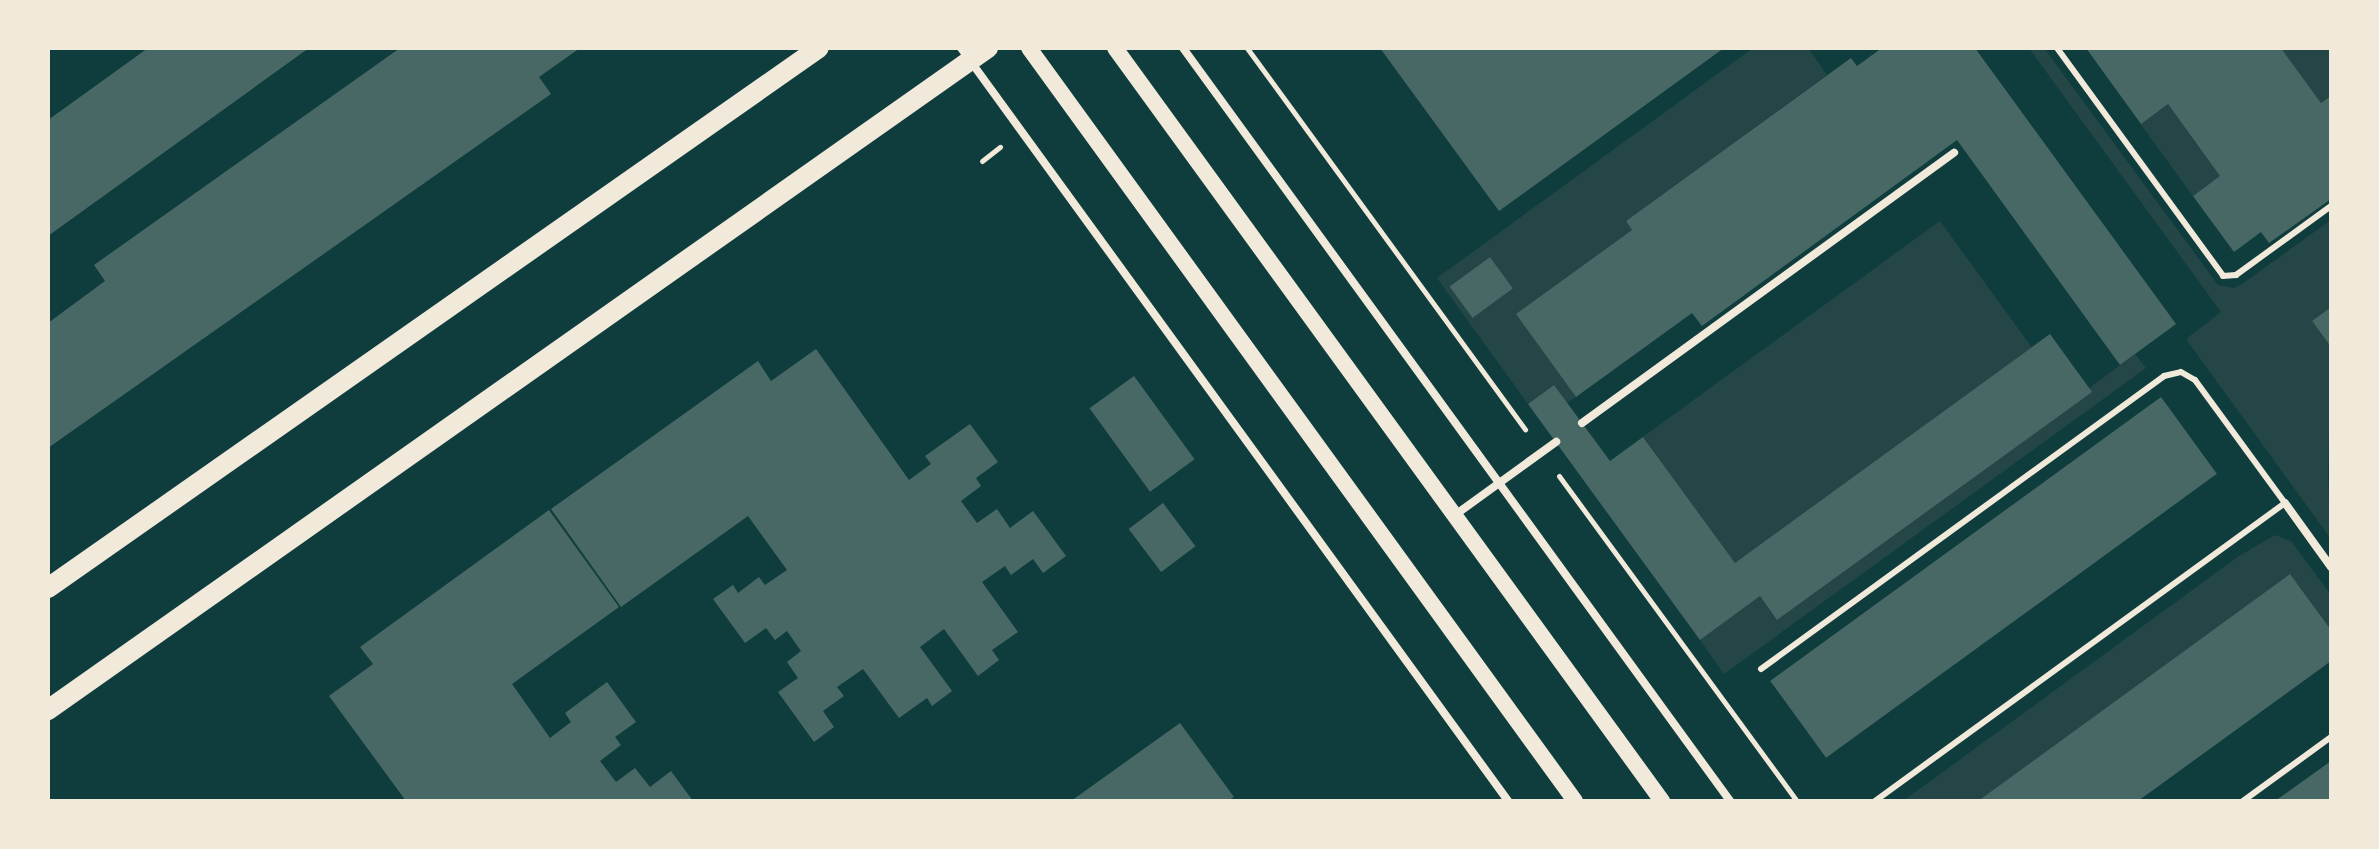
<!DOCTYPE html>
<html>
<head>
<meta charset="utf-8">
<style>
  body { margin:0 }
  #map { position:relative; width:2379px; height:849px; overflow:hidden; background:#0f3d3e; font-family:"Work Sans",sans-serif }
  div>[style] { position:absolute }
  .green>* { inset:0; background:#244646; transform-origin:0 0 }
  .building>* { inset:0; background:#486865; transform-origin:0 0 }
  .path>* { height:5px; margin:-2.5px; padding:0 2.5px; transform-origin:2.5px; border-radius:2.5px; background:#f1e9da }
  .service>* { height:6px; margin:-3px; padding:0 3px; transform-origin:3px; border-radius:3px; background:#f1e9da }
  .minor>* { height:8px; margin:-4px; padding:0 4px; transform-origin:4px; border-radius:4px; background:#f1e9da }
  .secondary>* { height:16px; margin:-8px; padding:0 8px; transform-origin:8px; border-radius:8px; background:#f1e9da }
  .primary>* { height:20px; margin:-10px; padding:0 10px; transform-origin:10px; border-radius:10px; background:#f1e9da }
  span { translate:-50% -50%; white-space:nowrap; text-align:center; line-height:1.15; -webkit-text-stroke:8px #f1e9da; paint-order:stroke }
  .frame { position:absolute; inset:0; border:50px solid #f1e9da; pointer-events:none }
</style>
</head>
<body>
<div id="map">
  <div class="green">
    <div style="clip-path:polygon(evenodd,1753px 48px,1808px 48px,1827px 75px,1626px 221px,1632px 230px,1517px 314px,1576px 397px,1567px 403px,1554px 385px,1528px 404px,1437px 278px,1753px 48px,1490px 257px,1513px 289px,1472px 318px,1450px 286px,1490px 257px)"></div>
    <div style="clip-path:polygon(2029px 48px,2044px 48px,2218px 285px,2234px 288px,2242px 284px,2331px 220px,2331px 307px,2312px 321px,2331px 347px,2328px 477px,2331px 539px,2186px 339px,2221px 312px)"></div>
    <div style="clip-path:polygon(2281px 48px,2331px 48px,2331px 96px,2321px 103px)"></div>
    <div style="left:2168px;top:104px;width:89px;height:34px;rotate:54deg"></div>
    <div style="left:1940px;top:221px;width:157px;height:367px;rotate:54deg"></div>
    <div style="clip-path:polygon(2135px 354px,2146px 368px,1724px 674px,1700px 640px,1760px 596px,1777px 620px,2091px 392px,2089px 388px)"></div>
    <div style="clip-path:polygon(2275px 535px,2291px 541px,2331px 595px,2331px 630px,2290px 574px,1978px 801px,1903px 801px,2239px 556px)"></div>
  </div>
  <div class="building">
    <div style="clip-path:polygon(148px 48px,309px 48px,48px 236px,48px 120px)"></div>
    <div style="clip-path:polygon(400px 48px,580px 48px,539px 77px,551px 94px,48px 448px,48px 323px,105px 281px,94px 265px)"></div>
    <div style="clip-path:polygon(1380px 48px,1724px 48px,1499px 211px)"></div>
    <div style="clip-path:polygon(1882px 48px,1975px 48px,2176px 324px,2120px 365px,1957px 140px,1702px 326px,1692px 313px,1576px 397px,1516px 314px,1632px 230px,1626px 221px,1851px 58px,1857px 66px)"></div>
    <div style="clip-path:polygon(2086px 48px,2281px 48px,2321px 103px,2331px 96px,2331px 199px,2269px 243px,2261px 232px,2234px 252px,2193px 196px,2220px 176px,2168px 104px,2141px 124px)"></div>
    <div style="left:1490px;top:257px;width:39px;height:50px;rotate:54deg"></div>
    <div style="clip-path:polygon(2331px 307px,2331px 347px,2312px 321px)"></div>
    <div style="clip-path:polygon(2050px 334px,2092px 392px,1777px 620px,1760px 596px,1700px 640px,1528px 404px,1554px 385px,1610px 461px,1643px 437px,1735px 563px)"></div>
    <div style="clip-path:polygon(816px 349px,909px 480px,931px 464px,925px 456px,970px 424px,998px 462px,976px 478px,981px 486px,961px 501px,977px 523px,997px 509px,1010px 528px,1033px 511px,1066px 556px,1043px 573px,1033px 559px,1011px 575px,1005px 566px,982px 582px,1018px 632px,992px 650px,999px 660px,978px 676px,944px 629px,920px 647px,952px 691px,932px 706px,927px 698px,899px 718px,863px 669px,837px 687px,844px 696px,823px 711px,834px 727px,814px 742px,778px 692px,798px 678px,787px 662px,801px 651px,787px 631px,775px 640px,766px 628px,745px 643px,713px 599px,733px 585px,738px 593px,759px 577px,765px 585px,787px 570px,748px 516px,621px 607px,551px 509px,758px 361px,771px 381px)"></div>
    <div style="left:1134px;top:376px;width:103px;height:55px;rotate:54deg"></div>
    <div style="left:2161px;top:397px;width:95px;height:483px;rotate:54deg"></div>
    <div style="left:1163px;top:503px;width:54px;height:43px;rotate:53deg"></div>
    <div style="clip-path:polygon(549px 510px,619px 607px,512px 684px,550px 738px,571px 722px,565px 713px,607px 682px,636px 722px,615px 737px,621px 745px,600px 761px,616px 782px,635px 768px,650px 787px,671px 771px,693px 801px,406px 801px,329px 696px,373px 664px,360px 647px)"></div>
    <div style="clip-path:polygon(2290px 574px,2331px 630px,2331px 661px,2138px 801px,1978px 801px)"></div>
    <div style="clip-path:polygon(1180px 723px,1234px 797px,1228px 801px,1071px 801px)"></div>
    <div style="clip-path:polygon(2331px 761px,2331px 801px,2275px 801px)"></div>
  </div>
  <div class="path">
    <div style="left:1247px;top:48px;width:472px;rotate:53.9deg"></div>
    <div style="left:982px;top:161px;width:23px;rotate:-38deg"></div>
    <div style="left:1559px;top:476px;width:403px;rotate:53.8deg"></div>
  </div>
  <div class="service">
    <div style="left:2057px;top:48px;width:282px;rotate:53.9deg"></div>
    <div style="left:2223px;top:276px;width:13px;rotate:-4deg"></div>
    <div style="left:2236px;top:275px;width:117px;rotate:-36deg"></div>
    <div style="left:1761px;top:669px;width:498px;rotate:-36deg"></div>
    <div style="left:2164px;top:376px;width:17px;rotate:-13deg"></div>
    <div style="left:2181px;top:372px;width:16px;rotate:30deg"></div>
    <div style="left:2195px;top:380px;width:152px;rotate:53.8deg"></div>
    <div style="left:2285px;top:503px;width:507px;rotate:143.99deg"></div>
    <div style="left:2243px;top:801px;width:109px;rotate:-36deg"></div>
  </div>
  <div class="minor">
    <div style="left:961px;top:48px;width:931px;rotate:54deg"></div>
    <div style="left:1183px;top:48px;width:931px;rotate:54deg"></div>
    <div style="left:1582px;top:423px;width:460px;rotate:-36deg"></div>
    <div style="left:2285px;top:503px;width:79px;rotate:54.3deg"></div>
    <div style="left:1455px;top:515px;width:125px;rotate:-35.9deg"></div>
  </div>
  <div class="secondary">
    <div style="left:1029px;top:48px;width:930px;rotate:54.05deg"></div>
    <div style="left:1115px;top:48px;width:931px;rotate:54deg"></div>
  </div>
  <div class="primary">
    <div style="left:48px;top:588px;width:941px;rotate:-35.01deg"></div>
    <div style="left:48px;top:710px;width:1150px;rotate:-35.16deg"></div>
  </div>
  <div class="frame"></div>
</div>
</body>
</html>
